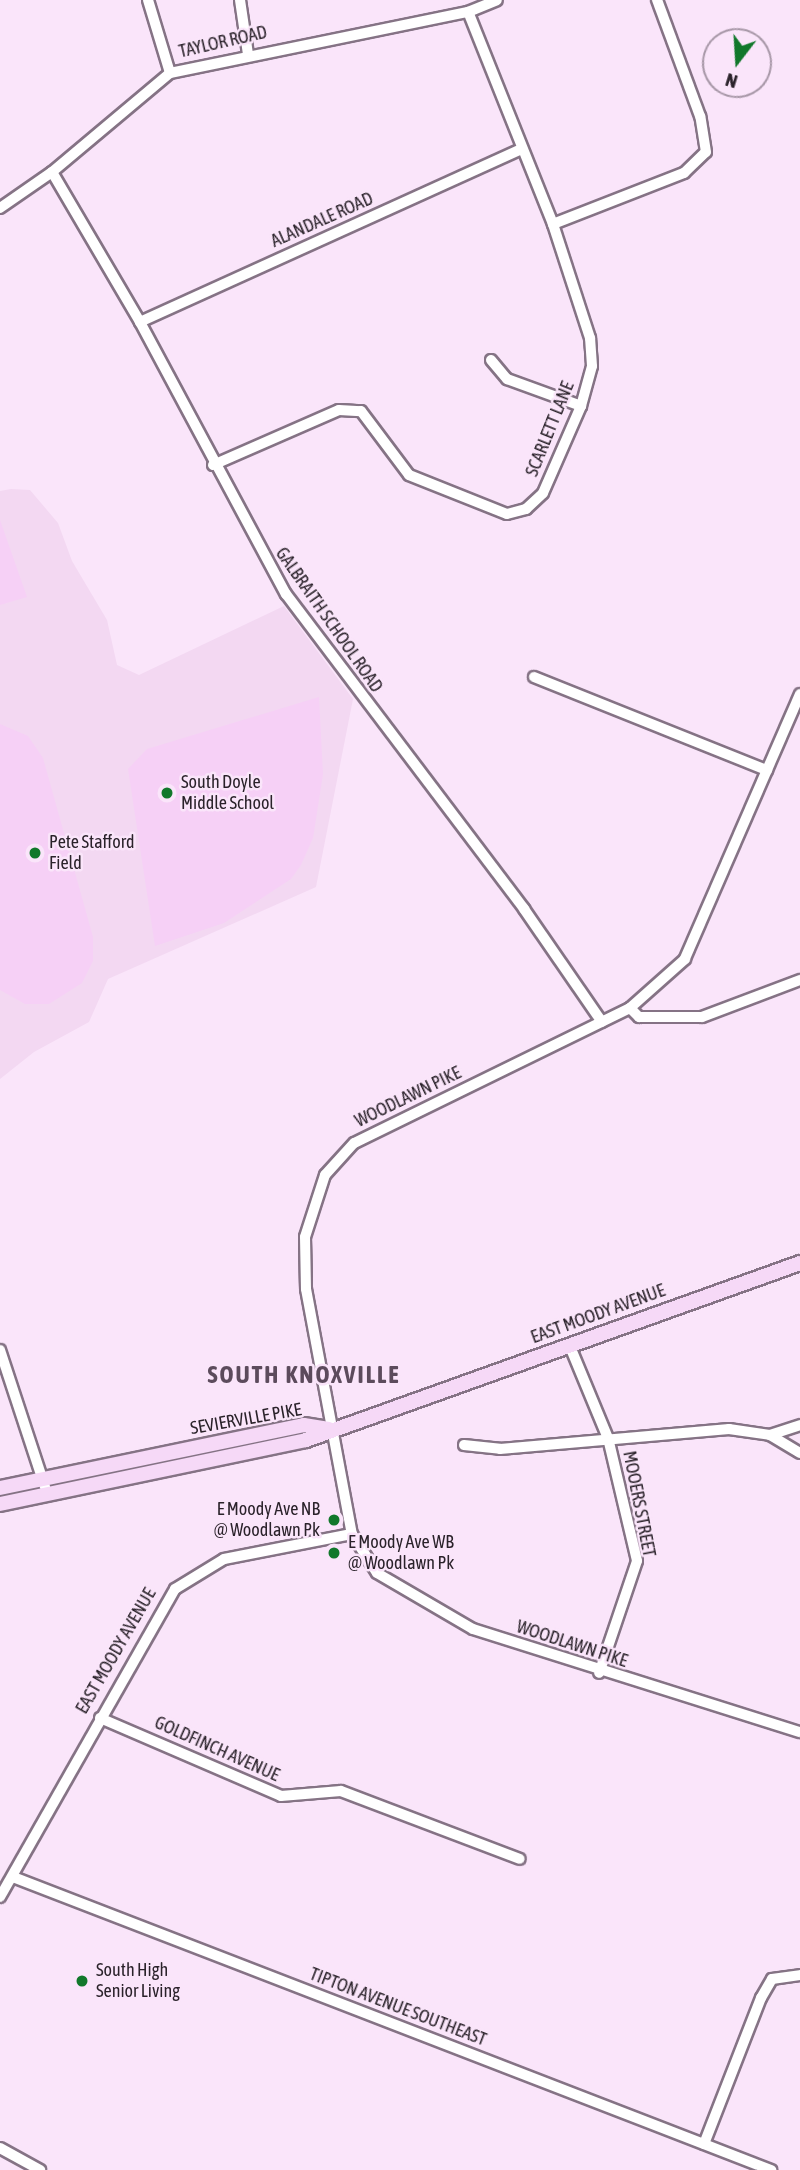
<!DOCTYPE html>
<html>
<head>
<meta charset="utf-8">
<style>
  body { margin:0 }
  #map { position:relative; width:800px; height:2170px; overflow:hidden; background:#fae5fa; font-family:"Asap Condensed",sans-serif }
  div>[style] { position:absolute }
  .built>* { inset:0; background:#f3d8f2 }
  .green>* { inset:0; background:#f6d0f6 }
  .roads { filter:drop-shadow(2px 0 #857385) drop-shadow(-2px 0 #857385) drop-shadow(0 2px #857385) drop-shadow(0 -2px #857385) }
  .street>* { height:10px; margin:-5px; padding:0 5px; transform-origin:5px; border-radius:5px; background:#fff }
  .secondary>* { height:14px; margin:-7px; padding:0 7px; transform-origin:7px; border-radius:7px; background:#f6d9f7 }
  .dots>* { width:19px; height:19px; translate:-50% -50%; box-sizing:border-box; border:4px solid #fae5fa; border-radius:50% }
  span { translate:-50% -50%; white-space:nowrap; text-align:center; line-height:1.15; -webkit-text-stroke:5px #fae5fa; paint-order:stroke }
  .street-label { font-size:18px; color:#2a222a }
  .poi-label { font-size:18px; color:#2a222a }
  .left { translate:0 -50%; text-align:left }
  .right { translate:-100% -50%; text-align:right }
  .district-label { font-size:24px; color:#5c4b5c; font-weight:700; letter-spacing:2px }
  .north { position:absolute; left:702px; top:28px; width:70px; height:70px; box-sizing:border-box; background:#fae5fa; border:2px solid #a797a7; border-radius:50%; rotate:197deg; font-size:19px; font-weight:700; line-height:28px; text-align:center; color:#2a222a }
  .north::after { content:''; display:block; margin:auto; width:24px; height:32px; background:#11782b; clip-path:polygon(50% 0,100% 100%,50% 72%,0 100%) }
</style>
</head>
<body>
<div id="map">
  <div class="built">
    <div style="clip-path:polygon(11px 489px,30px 490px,58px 523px,72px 561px,107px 620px,117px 665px,139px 675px,284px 606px,353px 699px,316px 887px,108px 979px,89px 1022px,34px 1052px,0 1079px,0 491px)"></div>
  </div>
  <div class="green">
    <div style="clip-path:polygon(0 520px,27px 597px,0 605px)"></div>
    <div style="clip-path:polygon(319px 697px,323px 774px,313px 838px,301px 865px,291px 879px,224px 923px,155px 946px,128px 769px,147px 749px)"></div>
    <div style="clip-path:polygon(0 724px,28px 736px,43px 758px,93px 937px,93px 961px,82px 983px,49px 1004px,25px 1004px,0 990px)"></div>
  </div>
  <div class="roads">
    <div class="street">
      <div style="left:148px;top:0;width:76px;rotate:73.2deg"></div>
      <div style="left:240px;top:0;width:55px;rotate:81.6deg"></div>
      <div style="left:52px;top:172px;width:174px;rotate:59.6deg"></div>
      <div style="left:140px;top:322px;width:309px;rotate:61.8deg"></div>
      <div style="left:286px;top:594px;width:395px;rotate:52.9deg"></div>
      <div style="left:524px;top:909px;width:137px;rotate:55.4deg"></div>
      <div style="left:0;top:208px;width:63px;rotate:-34.7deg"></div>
      <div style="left:52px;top:172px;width:154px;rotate:-40deg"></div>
      <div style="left:170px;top:73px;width:304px;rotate:-11.6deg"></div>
      <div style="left:468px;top:12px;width:31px;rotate:-22deg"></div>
      <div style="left:553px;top:224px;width:141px;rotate:-21.3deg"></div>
      <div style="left:684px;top:173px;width:30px;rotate:-44deg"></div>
      <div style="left:706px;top:152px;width:36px;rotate:-99deg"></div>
      <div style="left:700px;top:116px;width:124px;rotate:-110.3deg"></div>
      <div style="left:140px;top:322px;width:416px;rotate:-24.4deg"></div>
      <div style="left:491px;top:360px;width:25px;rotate:50deg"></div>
      <div style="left:507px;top:379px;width:79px;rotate:20deg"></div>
      <div style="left:213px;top:465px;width:137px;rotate:-23.6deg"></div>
      <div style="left:339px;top:410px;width:22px;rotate:3deg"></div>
      <div style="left:361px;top:411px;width:80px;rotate:53.1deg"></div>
      <div style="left:409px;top:475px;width:105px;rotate:21.7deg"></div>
      <div style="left:507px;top:514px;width:20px;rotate:-15deg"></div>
      <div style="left:526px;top:509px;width:23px;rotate:-43deg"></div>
      <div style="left:543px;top:493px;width:95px;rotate:-66.4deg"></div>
      <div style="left:581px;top:406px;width:41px;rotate:-74.6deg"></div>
      <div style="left:592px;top:366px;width:28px;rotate:-94deg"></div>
      <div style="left:590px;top:338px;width:120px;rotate:-108deg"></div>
      <div style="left:553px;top:224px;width:228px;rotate:-111.8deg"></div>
      <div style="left:534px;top:677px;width:251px;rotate:21.8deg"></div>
      <div style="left:800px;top:694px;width:289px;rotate:113.5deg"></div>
      <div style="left:685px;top:959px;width:74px;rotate:138.3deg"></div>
      <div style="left:630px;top:1008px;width:307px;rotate:153.9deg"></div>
      <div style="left:354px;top:1143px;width:43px;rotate:132.2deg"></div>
      <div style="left:325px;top:1175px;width:65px;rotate:107.9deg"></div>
      <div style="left:305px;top:1237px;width:52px;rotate:88.9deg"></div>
      <div style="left:306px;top:1289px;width:249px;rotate:79.4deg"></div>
      <div style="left:352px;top:1534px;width:46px;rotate:57.3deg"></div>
      <div style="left:377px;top:1573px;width:111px;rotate:30.3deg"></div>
      <div style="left:473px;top:1629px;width:343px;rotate:17.5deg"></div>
      <div style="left:630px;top:1008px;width:13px;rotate:45deg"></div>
      <div style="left:639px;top:1017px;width:63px"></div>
      <div style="left:702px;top:1017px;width:105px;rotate:-20.7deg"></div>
      <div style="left:569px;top:1344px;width:102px;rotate:67.5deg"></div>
      <div style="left:608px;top:1438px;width:126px;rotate:76.7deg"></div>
      <div style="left:637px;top:1561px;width:118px;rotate:108.7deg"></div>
      <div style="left:0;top:1350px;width:151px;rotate:71.8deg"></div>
      <div style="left:770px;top:1435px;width:32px;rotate:-18deg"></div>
      <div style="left:464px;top:1445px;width:36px;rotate:6deg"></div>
      <div style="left:500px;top:1449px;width:230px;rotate:-5deg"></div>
      <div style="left:729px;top:1429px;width:41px;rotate:8.3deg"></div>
      <div style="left:770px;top:1435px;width:35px;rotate:31deg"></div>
      <div style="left:100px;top:1718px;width:197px;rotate:23.3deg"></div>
      <div style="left:281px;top:1796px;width:60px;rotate:-4.8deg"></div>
      <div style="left:341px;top:1791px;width:191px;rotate:20.8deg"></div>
      <div style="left:13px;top:1877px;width:813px;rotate:21.13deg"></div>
      <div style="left:0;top:1897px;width:354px;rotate:-60.4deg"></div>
      <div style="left:175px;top:1589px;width:57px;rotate:-31.5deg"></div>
      <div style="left:224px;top:1559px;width:130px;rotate:-11.1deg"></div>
      <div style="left:704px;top:2144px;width:157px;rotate:-68.7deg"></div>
      <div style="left:761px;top:1998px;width:22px;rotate:-60deg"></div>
      <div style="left:772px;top:1979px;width:28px;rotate:-8deg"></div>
      <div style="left:0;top:2148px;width:46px;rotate:28.8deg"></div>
    </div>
    <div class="secondary">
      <div style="left:0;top:1488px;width:310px;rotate:-11.7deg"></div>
      <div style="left:304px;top:1425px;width:25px;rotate:9deg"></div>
      <div style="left:0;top:1504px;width:313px;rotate:-11.8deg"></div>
      <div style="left:306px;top:1440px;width:525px;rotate:-19.71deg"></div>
    </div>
  </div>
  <div class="dots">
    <div style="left:167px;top:793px;background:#11782b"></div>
    <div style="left:35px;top:853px;background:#11782b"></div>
    <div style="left:334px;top:1520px;background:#11782b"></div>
    <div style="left:334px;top:1553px;background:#11782b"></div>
    <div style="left:82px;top:1981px;background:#11782b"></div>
  </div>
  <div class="street-label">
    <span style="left:223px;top:42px;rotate:-13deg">TAYLOR ROAD</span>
    <span style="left:322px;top:220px;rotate:-24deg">ALANDALE ROAD</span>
    <span style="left:550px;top:429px;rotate:-68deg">SCARLETT LANE</span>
    <span style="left:329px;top:620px;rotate:55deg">GALBRAITH SCHOOL ROAD</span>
    <span style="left:408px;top:1097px;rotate:-26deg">WOODLAWN PIKE</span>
    <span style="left:598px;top:1314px;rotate:-20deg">EAST MOODY AVENUE</span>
    <span style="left:246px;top:1419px;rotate:-10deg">SEVIERVILLE PIKE</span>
    <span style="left:639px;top:1504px;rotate:79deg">MOOERS STREET</span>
    <span style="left:572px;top:1644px;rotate:18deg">WOODLAWN PIKE</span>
    <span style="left:116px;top:1651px;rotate:-60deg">EAST MOODY AVENUE</span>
    <span style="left:217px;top:1749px;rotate:24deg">GOLDFINCH AVENUE</span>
    <span style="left:398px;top:2007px;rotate:21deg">TIPTON AVENUE SOUTHEAST</span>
  </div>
  <div class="poi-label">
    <span class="left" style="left:181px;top:793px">South Doyle<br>Middle School</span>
    <span class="left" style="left:49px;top:853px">Pete Stafford<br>Field</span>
    <span class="right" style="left:320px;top:1520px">E Moody Ave NB<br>@ Woodlawn Pk</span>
    <span class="left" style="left:348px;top:1553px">E Moody Ave WB<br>@ Woodlawn Pk</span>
    <span class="left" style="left:96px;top:1981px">South High<br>Senior Living</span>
  </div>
  <div class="district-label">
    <span style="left:304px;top:1375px">SOUTH KNOXVILLE</span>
  </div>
  <div class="north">N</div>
</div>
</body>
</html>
